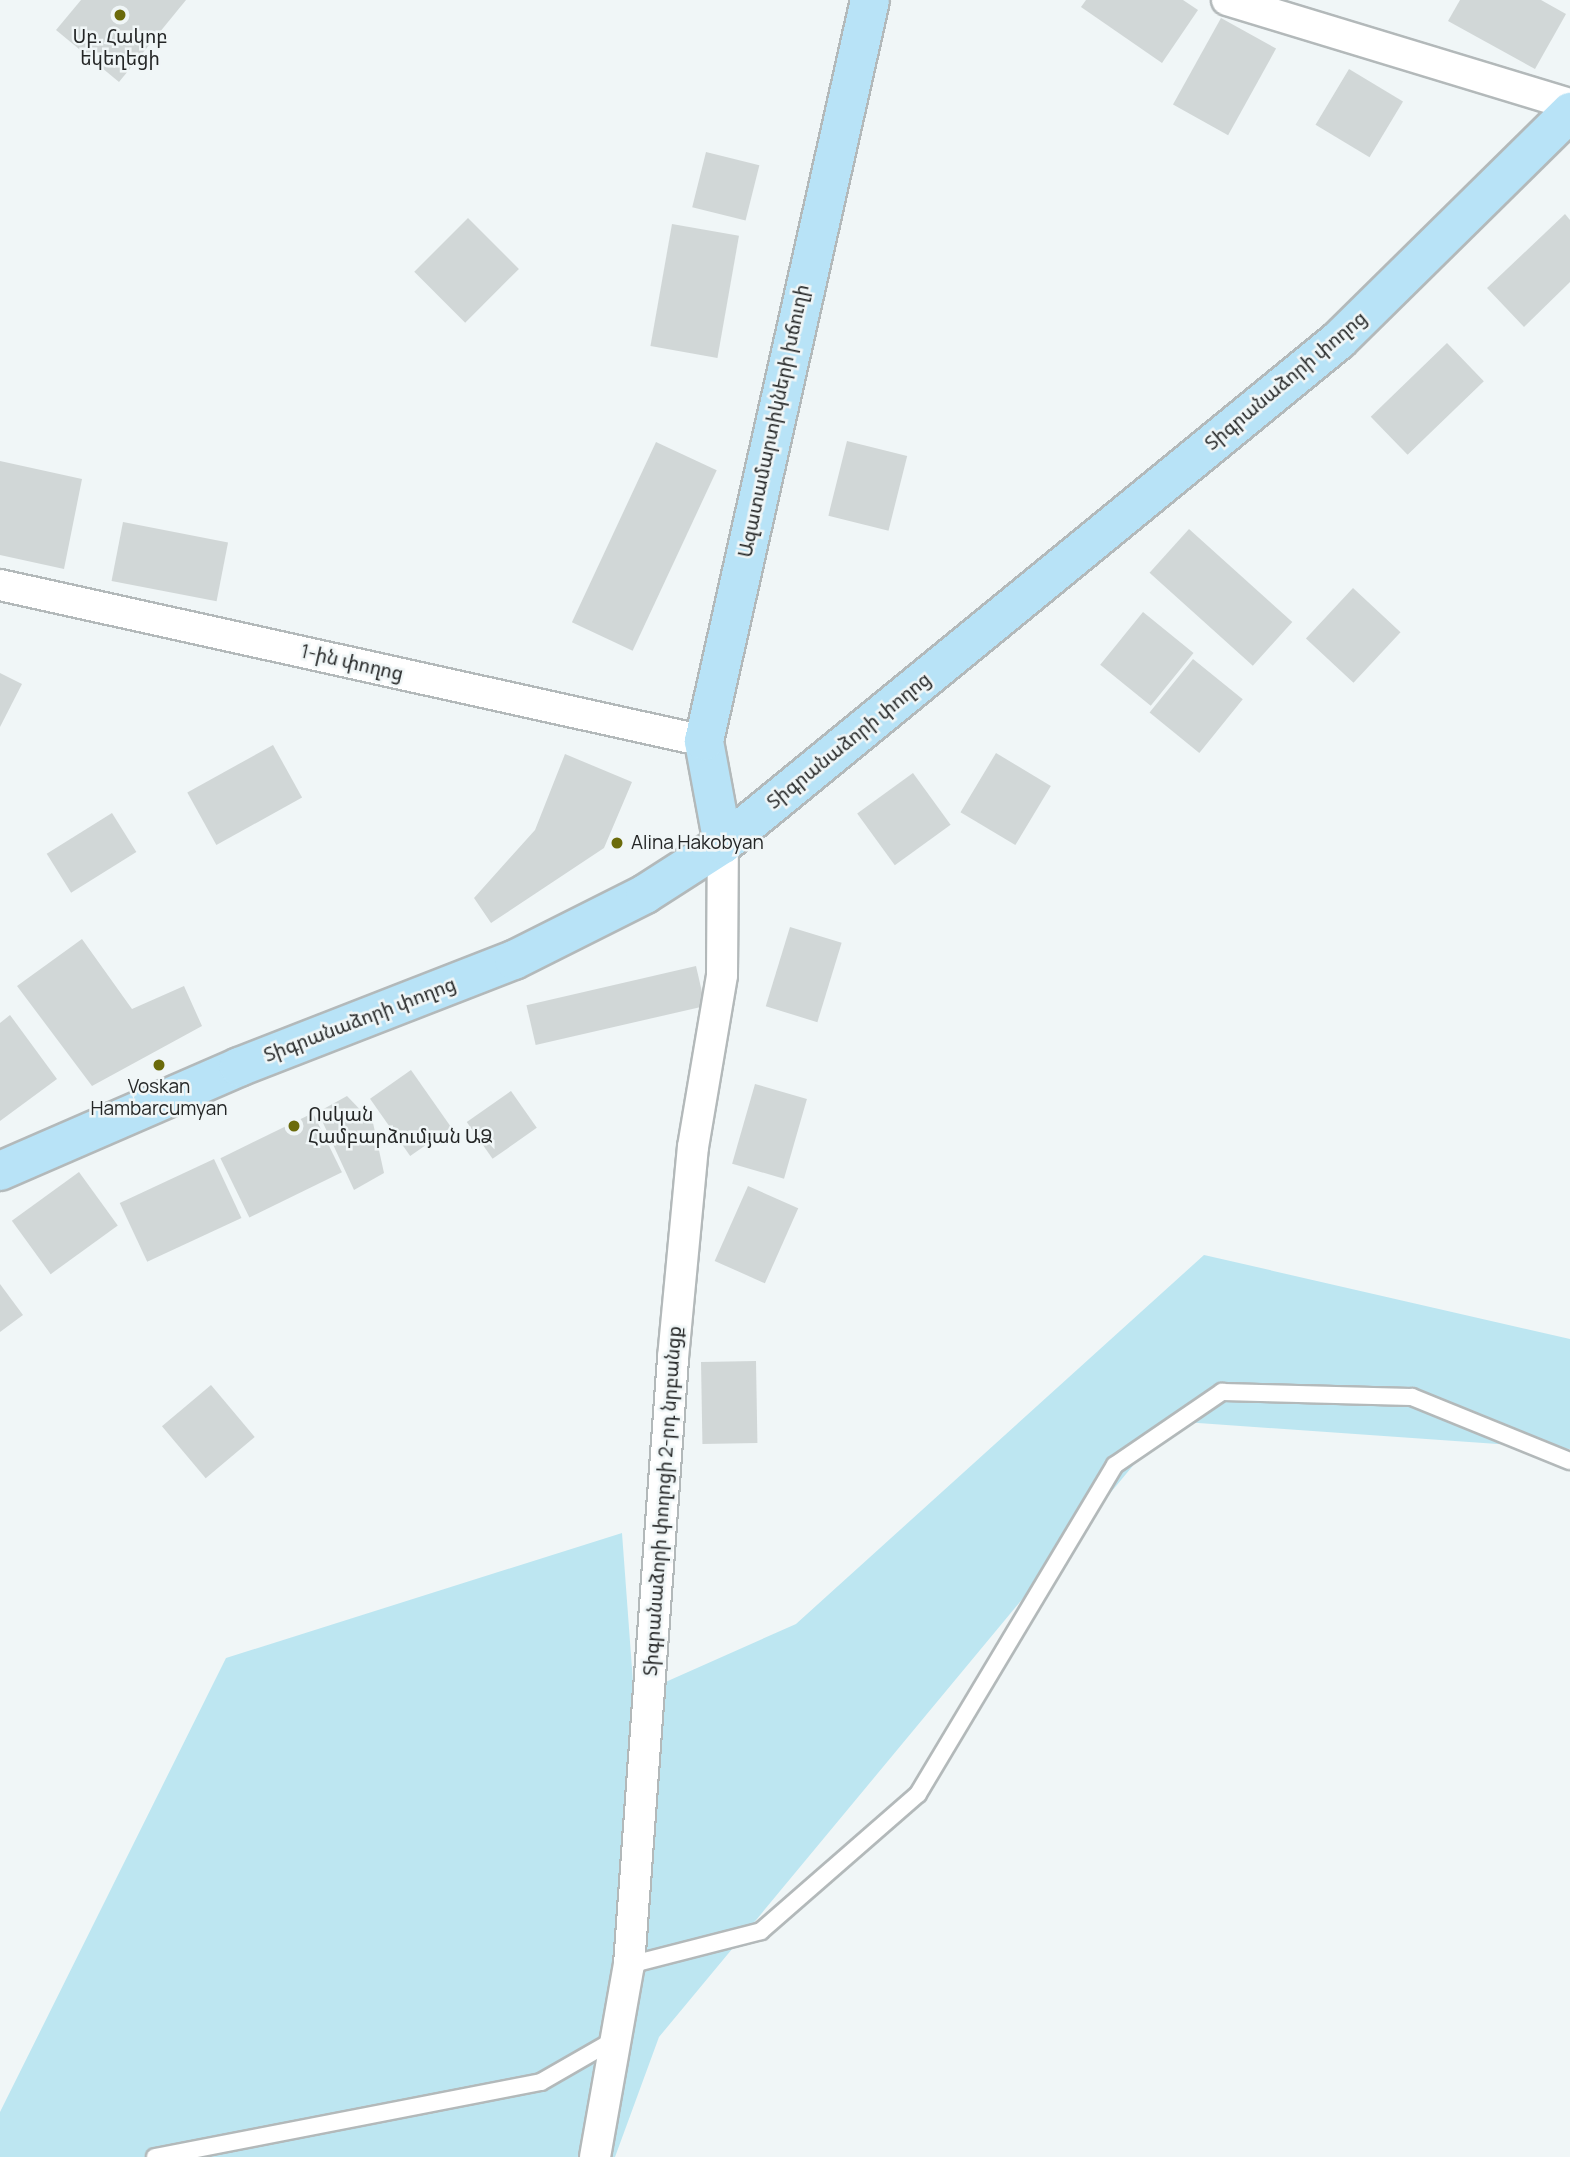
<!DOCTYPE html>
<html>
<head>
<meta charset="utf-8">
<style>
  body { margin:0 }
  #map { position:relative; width:1570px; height:2157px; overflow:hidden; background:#f0f6f7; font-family:Manrope,"Noto Sans Armenian",sans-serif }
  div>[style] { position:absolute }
  .green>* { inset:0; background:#bde6f1 }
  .building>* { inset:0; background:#d1d7d7; transform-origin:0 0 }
  .roads { filter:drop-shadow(2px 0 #b3b9ba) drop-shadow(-2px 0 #b3b9ba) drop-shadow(0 2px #b3b9ba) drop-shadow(0 -2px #b3b9ba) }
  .service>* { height:16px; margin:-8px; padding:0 8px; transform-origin:8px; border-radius:8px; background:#fff }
  .minor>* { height:30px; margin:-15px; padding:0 15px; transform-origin:15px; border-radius:15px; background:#fff }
  .secondary>* { height:38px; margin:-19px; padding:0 19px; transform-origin:19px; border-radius:19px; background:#b8e3f7 }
  .dots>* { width:19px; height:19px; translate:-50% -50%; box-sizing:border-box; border:4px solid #f0f6f7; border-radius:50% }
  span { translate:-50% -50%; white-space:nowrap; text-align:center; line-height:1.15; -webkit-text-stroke:5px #f0f6f7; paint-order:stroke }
  .poi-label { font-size:19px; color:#242626 }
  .left { translate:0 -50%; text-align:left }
  .street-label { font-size:19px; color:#242626 }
</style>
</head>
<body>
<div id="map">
  <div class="green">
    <div style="clip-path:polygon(1204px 1255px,1570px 1339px,1570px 1449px,1170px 1421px,659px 2037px,615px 2157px,0 2157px,0 2112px,226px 1658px,622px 1533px,634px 1696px,796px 1624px)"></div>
  </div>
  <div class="building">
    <div style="clip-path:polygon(81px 0,186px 0,119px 82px,56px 30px)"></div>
    <div style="clip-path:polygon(1086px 0,1183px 0,1198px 10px,1162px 63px,1081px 7px)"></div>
    <div style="clip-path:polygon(1460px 0,1541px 0,1566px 14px,1535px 69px,1448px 21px)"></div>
    <div style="left:1221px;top:18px;width:63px;height:99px;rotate:29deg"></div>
    <div style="left:1349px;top:69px;width:63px;height:65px;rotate:31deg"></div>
    <div style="left:706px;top:152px;width:55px;height:57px;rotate:14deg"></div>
    <div style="clip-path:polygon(1565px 214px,1570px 220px,1570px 282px,1524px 327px,1487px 288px)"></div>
    <div style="left:468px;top:218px;width:72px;height:76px;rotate:45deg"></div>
    <div style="left:672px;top:224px;width:68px;height:124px;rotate:10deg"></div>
    <div style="left:1447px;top:343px;width:53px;height:106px;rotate:46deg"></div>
    <div style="left:847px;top:441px;width:62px;height:77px;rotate:14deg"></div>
    <div style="left:656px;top:442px;width:67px;height:199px;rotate:25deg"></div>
    <div style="clip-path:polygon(0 461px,82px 479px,64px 569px,0 555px)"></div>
    <div style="left:123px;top:522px;width:107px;height:60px;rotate:11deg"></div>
    <div style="left:1189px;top:529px;width:139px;height:59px;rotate:42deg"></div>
    <div style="left:1353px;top:588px;width:65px;height:69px;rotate:43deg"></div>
    <div style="left:1143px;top:612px;width:65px;height:68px;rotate:39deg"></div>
    <div style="left:1193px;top:659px;width:64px;height:69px;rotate:39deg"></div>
    <div style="clip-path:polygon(0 673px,22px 684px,0 727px)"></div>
    <div style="left:273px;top:745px;width:60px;height:98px;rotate:61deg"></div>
    <div style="left:996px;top:753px;width:64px;height:69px;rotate:31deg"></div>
    <div style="clip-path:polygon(565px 754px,632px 782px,604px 848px,491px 923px,474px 898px,535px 830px)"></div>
    <div style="left:913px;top:773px;width:64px;height:69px;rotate:54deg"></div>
    <div style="left:112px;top:813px;width:46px;height:77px;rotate:58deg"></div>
    <div style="left:790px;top:927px;width:54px;height:83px;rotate:17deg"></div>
    <div style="clip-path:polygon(82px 939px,132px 1009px,184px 986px,202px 1026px,92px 1086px,17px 986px)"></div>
    <div style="left:696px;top:966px;width:41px;height:174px;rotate:77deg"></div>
    <div style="clip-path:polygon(10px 1015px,57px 1079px,0 1121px,0 1023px)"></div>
    <div style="left:411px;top:1070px;width:70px;height:50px;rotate:55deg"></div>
    <div style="left:755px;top:1084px;width:54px;height:83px;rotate:16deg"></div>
    <div style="left:511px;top:1091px;width:45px;height:54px;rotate:55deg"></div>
    <div style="clip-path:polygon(347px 1096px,373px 1123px,384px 1173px,354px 1190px,318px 1112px)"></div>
    <div style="left:313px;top:1113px;width:66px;height:103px;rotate:64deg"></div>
    <div style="left:214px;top:1159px;width:65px;height:104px;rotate:65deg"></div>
    <div style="left:79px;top:1172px;width:66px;height:83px;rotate:54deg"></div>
    <div style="left:748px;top:1186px;width:55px;height:82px;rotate:24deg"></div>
    <div style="clip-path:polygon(0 1284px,23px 1315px,0 1332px)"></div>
    <div style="left:756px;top:1361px;width:82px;height:55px;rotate:89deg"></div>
    <div style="left:211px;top:1385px;width:68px;height:64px;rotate:50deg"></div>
  </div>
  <div class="roads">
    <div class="service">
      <div style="left:629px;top:1965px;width:136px;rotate:-14.4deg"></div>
      <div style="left:761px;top:1931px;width:208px;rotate:-41.1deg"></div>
      <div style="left:918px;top:1794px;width:383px;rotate:-59.1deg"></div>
      <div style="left:1115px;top:1465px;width:130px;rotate:-34.3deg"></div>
      <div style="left:1222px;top:1392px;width:190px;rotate:1.5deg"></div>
      <div style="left:1412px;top:1397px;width:170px;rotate:22.1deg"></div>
      <div style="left:155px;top:2157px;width:393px;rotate:-11deg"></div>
      <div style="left:541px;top:2082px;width:84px;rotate:-29.9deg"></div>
    </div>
    <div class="minor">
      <div style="left:1227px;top:0;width:358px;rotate:16.9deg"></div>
      <div style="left:0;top:585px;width:721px;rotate:12.49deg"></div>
      <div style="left:595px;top:2157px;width:195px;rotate:-80deg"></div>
      <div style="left:629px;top:1965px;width:609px;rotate:-85.85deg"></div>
      <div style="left:673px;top:1358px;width:212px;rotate:-84.6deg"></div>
      <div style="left:693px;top:1147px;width:174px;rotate:-80.4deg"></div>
      <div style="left:722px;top:975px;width:131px;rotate:-89.6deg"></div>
    </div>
    <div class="secondary">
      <div style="left:723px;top:844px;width:105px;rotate:-100.5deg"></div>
      <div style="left:704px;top:741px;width:759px;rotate:-77.37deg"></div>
      <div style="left:0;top:1171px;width:261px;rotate:-23.5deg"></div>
      <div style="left:239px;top:1067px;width:295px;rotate:-21.3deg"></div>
      <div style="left:514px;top:960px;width:147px;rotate:-26.7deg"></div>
      <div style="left:645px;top:894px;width:93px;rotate:-32.7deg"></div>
      <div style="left:723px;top:844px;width:796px;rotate:-39.29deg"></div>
      <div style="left:1339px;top:340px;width:325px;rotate:-44.6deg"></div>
    </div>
  </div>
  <div class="dots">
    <div style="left:120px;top:15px;background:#6b6b0b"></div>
    <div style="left:617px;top:843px;background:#6b6b0b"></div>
    <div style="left:159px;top:1065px;background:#6b6b0b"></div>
    <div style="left:294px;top:1126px;background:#6b6b0b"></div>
  </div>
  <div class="poi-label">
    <span style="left:120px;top:48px">Սբ. Հակոբ<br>եկեղեցի</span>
    <span class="left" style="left:631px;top:843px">Alina Hakobyan</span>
    <span style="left:159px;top:1098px">Voskan<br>Hambarcumyan</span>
    <span class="left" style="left:308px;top:1126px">Ոսկան<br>Համբարձումյան ԱՁ</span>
  </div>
  <div class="street-label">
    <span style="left:1286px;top:381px;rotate:-40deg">Տիգրանաձորի փողոց</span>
    <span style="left:774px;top:421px;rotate:-78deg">Ազատամարտիկների խճուղի</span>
    <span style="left:352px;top:663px;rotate:13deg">1-ին փողոց</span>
    <span style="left:849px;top:741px;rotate:-39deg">Տիգրանաձորի փողոց</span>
    <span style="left:360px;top:1020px;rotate:-21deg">Տիգրանաձորի փողոց</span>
    <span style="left:663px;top:1501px;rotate:-86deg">Տիգրանաձորի փողոցի 2-րդ նրբանցք</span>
  </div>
</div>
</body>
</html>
